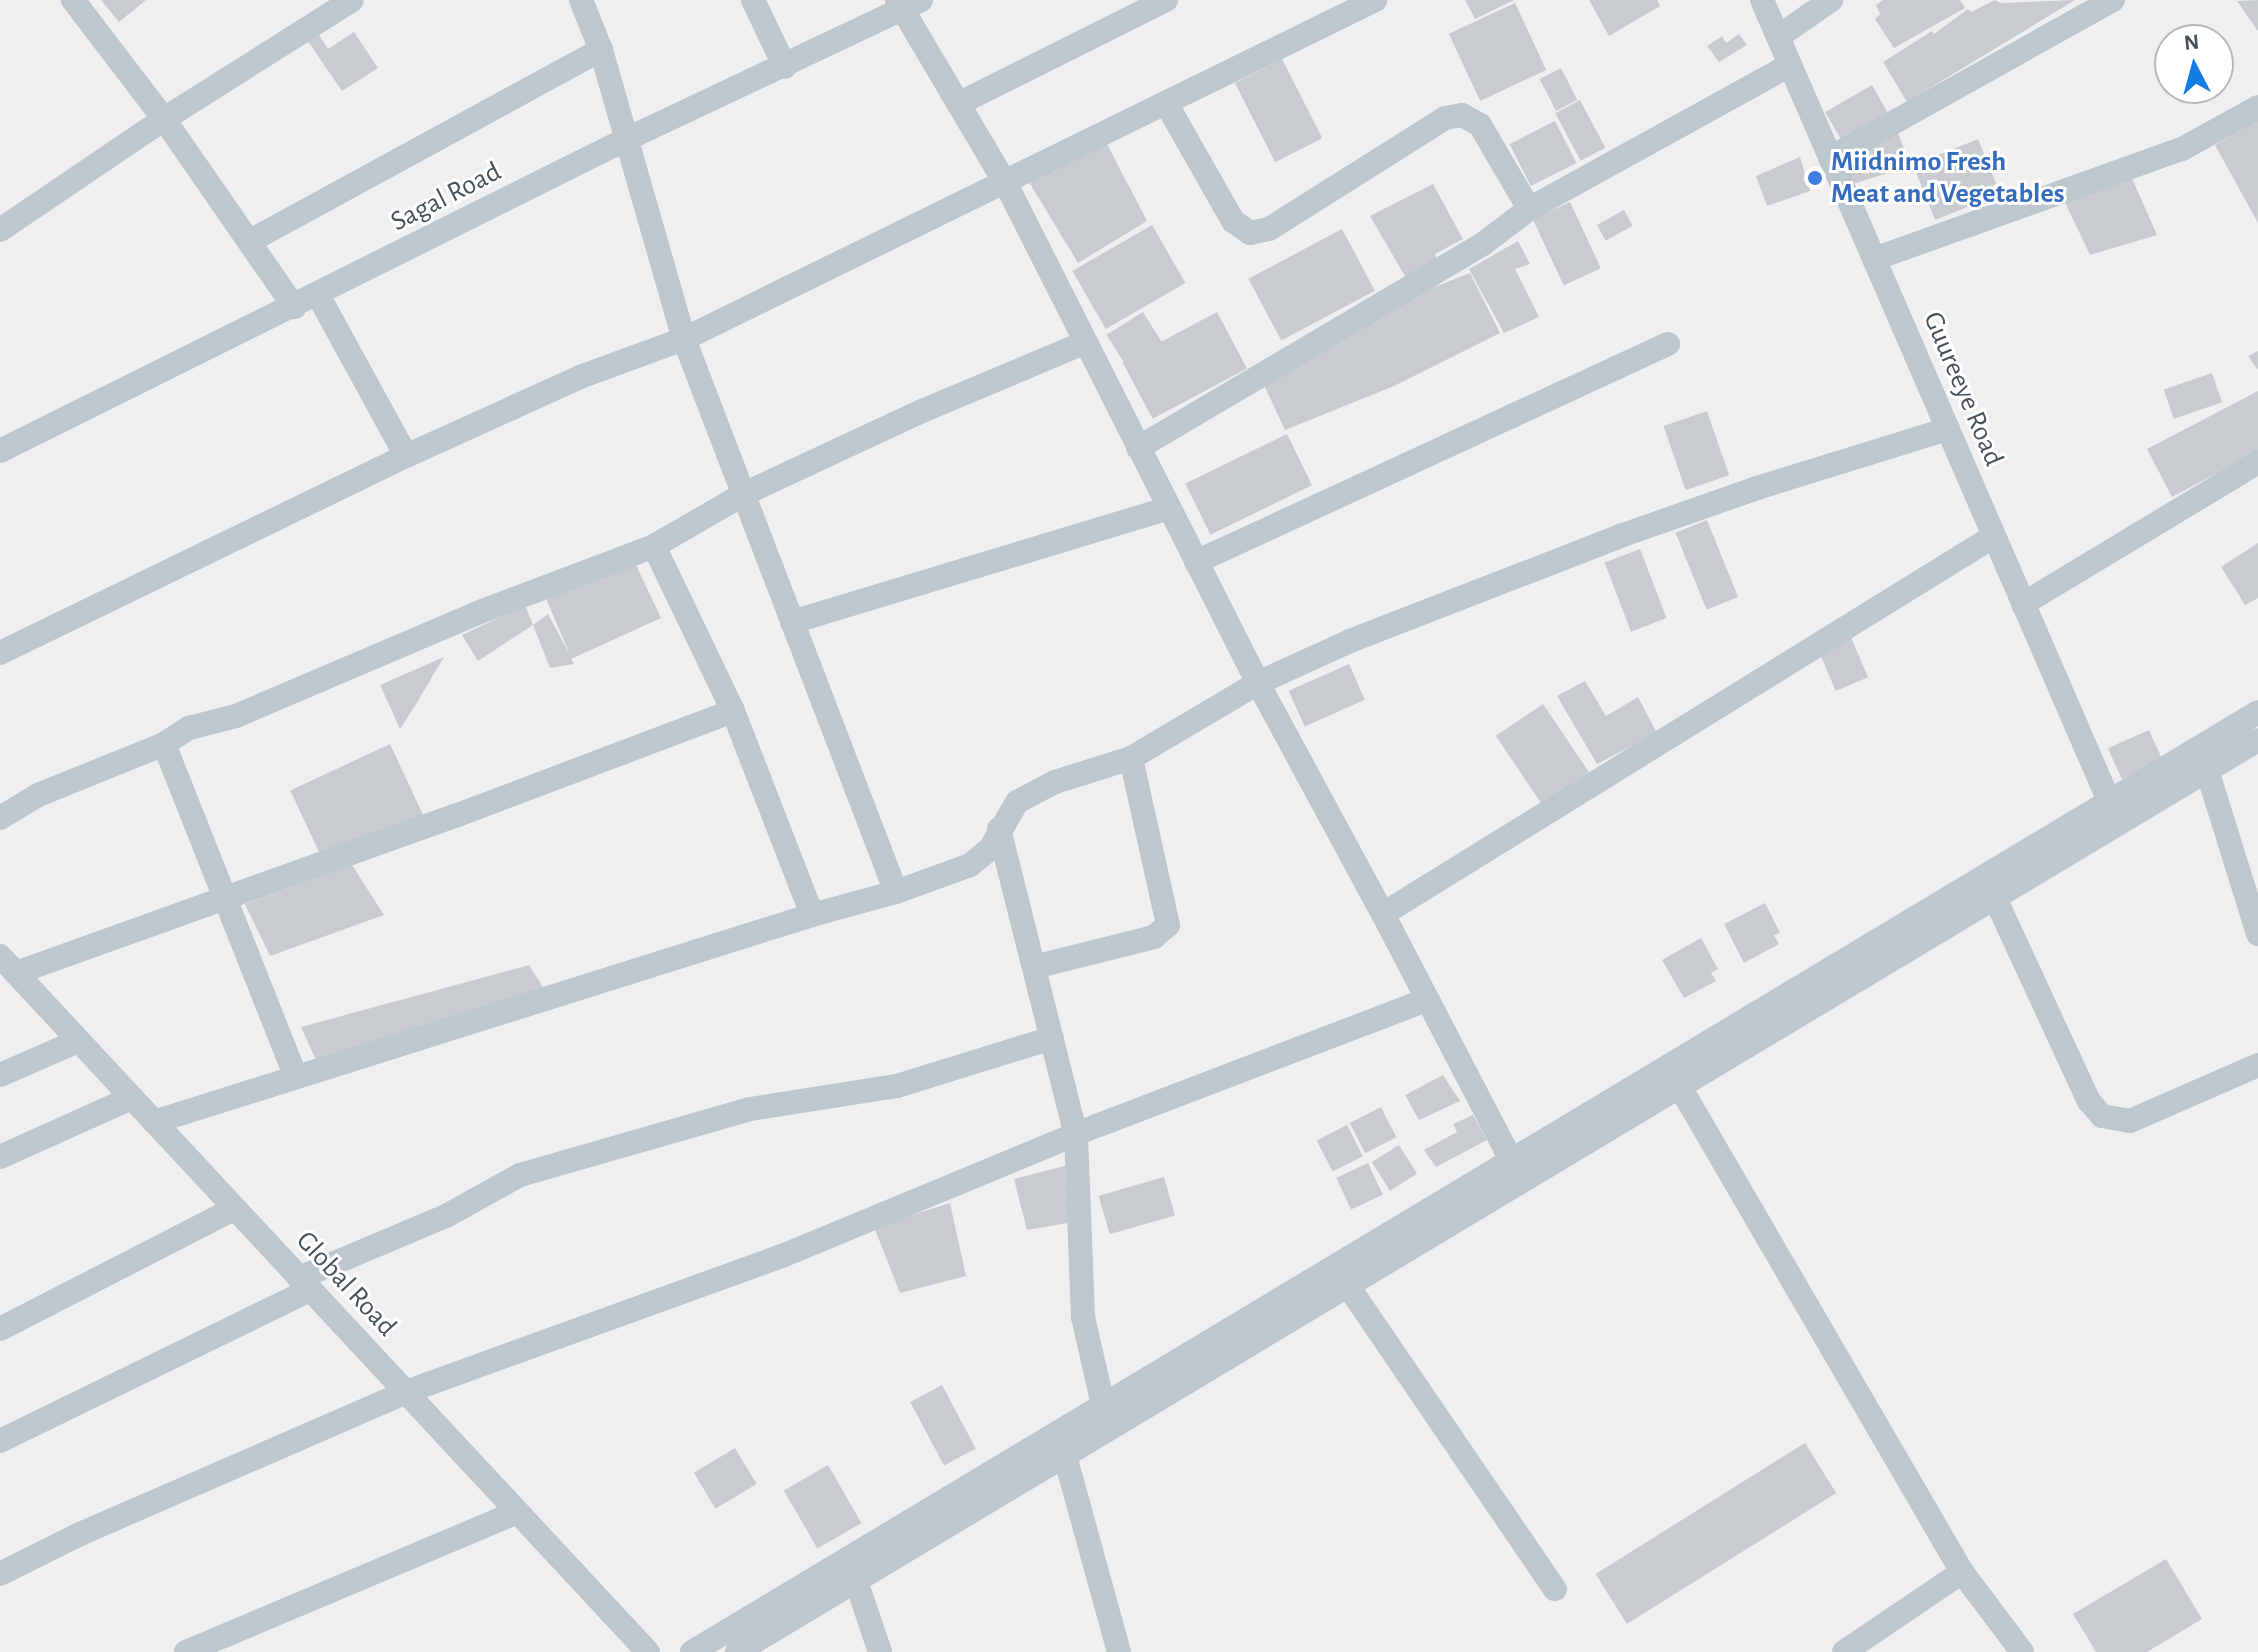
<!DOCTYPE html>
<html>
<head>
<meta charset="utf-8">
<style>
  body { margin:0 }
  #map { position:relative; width:2258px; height:1652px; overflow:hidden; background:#f1eeef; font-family:"Alegreya Sans",sans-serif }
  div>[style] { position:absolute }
  .building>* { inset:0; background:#c8ccd1; transform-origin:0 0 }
  .minor>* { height:24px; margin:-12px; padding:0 12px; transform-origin:12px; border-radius:12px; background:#bcc7ce }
  .dots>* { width:22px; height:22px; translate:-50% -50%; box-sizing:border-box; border:4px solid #fff; border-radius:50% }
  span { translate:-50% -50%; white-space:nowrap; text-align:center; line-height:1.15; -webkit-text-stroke:6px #fff; paint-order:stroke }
  .shop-label { font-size:28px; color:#366cbe; font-weight:700 }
  .left { translate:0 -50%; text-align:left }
  .street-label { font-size:28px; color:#46535d }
  .north { position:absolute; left:2154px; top:24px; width:80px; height:80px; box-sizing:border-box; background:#fff; border:2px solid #b5babe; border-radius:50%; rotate:354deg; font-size:22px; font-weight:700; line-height:32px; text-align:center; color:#46535d }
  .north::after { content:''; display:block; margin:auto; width:28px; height:36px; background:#137de6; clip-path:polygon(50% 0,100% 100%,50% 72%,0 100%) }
</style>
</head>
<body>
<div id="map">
  <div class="building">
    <div style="clip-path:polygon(101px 0,146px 0,119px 22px)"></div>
    <div style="clip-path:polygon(1465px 0,1514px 0,1475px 19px)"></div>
    <div style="clip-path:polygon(1589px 0,1657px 0,1660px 6px,1609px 36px)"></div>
    <div style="clip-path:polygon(1883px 0,1960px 0,1965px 8px,1894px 48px,1875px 19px,1880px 14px,1876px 5px)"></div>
    <div style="clip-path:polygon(1995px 0,2000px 3px,2075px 0,1907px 102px,1883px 62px,1932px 31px,1934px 34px,1968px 9px,1971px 12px)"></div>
    <div style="clip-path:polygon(2258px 0,2258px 31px,2237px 1px)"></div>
    <div style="left:1515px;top:3px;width:74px;height:73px;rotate:65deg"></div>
    <div style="clip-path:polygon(354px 32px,378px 68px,342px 91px,307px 40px,318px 33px,328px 49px)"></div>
    <div style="clip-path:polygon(1739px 34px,1747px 45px,1719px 62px,1707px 46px,1722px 36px,1726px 43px)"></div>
    <div style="left:1282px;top:59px;width:89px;height:53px;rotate:63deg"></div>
    <div style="left:1561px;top:68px;width:36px;height:24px;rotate:63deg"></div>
    <div style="left:1872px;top:85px;width:34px;height:54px;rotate:60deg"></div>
    <div style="left:1580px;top:100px;width:54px;height:28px;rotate:62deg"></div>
    <div style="clip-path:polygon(2258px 120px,2258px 223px,2215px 145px)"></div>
    <div style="left:1555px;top:121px;width:47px;height:51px;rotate:63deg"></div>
    <div style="clip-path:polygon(1897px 130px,1910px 166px,1853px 184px,1842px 157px)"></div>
    <div style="left:1978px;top:139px;width:59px;height:70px;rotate:68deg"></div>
    <div style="clip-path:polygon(1106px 142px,1147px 221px,1078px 263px,1026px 177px)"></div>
    <div style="clip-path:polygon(1800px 157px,1810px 191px,1767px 206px,1756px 176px)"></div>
    <div style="clip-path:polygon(2130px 174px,2157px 235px,2090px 255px,2063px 198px)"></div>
    <div style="clip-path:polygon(1433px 184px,1463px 239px,1435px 254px,1438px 260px,1406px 278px,1370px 216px)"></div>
    <div style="left:1570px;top:202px;width:73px;height:41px;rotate:65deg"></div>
    <div style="left:1624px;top:210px;width:18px;height:31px;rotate:61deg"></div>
    <div style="left:1152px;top:225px;width:67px;height:92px;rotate:60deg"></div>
    <div style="left:1342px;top:229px;width:70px;height:106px;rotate:62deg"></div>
    <div style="clip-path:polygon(1518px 241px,1530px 264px,1515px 269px,1539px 317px,1504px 333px,1469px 269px)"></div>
    <div style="clip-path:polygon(1470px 273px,1500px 333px,1394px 386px,1285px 430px,1263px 383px,1424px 291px)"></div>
    <div style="left:1143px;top:312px;width:36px;height:43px;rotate:58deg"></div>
    <div style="left:1217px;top:312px;width:64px;height:107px;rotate:62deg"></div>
    <div style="clip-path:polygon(2258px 351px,2258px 370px,2248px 356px)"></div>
    <div style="left:2212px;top:373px;width:31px;height:51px;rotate:71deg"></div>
    <div style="clip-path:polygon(2258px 391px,2258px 451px,2172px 497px,2147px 449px)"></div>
    <div style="left:1707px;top:411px;width:68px;height:46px;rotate:71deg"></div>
    <div style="left:1287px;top:434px;width:57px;height:113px;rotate:64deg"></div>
    <div style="left:1707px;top:520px;width:83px;height:34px;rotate:68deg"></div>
    <div style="clip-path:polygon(2258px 543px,2258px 598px,2245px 605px,2221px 567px)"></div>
    <div style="left:1640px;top:549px;width:74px;height:38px;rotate:69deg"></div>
    <div style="clip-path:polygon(635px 563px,661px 618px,571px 659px,574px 664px,550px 668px,533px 625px,548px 614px,570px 655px,545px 596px)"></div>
    <div style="clip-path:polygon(525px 605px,533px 625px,478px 661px,462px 635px)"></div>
    <div style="left:1850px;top:635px;width:46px;height:35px;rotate:67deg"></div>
    <div style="clip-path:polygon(444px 657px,413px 709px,400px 729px,380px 685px)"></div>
    <div style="left:1349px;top:664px;width:39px;height:66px;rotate:66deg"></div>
    <div style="clip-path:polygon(1585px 681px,1606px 716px,1638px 697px,1657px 733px,1597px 764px,1557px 696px)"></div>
    <div style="left:1543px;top:704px;width:82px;height:57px;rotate:56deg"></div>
    <div style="left:2149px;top:730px;width:34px;height:45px;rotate:66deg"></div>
    <div style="left:390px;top:744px;width:83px;height:110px;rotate:65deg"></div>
    <div style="clip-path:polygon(352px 865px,384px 915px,270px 956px,245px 904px)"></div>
    <div style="clip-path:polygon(1765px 903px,1780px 933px,1774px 935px,1779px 944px,1744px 963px,1724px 924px)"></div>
    <div style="clip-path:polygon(1701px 938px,1718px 969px,1711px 973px,1716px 981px,1684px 998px,1662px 960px)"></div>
    <div style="clip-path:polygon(529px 965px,544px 989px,316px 1060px,301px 1027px)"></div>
    <div style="clip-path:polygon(1443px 1075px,1460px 1101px,1419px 1120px,1405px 1095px)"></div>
    <div style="left:1381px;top:1107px;width:34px;height:35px;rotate:63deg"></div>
    <div style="clip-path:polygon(1473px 1115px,1487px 1140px,1436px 1167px,1424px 1150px,1457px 1132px,1453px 1124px)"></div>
    <div style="left:1347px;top:1125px;width:35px;height:34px;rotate:63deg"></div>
    <div style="left:1399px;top:1145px;width:34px;height:32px;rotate:58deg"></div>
    <div style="left:1368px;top:1163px;width:35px;height:35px;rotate:65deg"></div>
    <div style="clip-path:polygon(1065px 1166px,1068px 1223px,1027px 1230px,1014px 1179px)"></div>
    <div style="left:1164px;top:1177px;width:40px;height:68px;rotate:74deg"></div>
    <div style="clip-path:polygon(950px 1203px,966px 1276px,900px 1293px,874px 1227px)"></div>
    <div style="left:942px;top:1385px;width:72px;height:36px;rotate:62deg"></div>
    <div style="left:1805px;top:1443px;width:59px;height:247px;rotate:58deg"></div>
    <div style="left:735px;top:1448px;width:42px;height:48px;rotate:59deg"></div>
    <div style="left:828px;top:1465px;width:67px;height:51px;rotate:60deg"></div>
    <div style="clip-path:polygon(2166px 1559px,2202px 1619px,2147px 1652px,2096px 1652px,2073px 1614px)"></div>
  </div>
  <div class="minor">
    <div style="left:73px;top:0;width:150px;rotate:52.6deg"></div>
    <div style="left:164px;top:119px;width:229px;rotate:55.3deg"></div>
    <div style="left:581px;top:0;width:54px;rotate:68.2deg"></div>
    <div style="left:601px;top:50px;width:301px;rotate:74deg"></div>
    <div style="left:684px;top:339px;width:592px;rotate:69.03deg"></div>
    <div style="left:753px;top:0;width:74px;rotate:64.5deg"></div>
    <div style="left:897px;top:0;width:214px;rotate:59.4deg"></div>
    <div style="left:1006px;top:184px;width:559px;rotate:63.21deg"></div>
    <div style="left:1258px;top:683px;width:263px;rotate:61.6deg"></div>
    <div style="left:1383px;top:914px;width:277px;rotate:62.5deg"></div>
    <div style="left:1511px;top:1160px;width:14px;rotate:78deg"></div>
    <div style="left:1762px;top:0;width:873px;rotate:66.58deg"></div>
    <div style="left:1778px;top:37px;width:65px;rotate:-34.9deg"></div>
    <div style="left:1166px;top:103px;width:136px;rotate:60.4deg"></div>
    <div style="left:1233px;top:221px;width:21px;rotate:35deg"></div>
    <div style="left:1250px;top:233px;width:19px;rotate:-12deg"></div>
    <div style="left:1269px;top:229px;width:208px;rotate:-32.2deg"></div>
    <div style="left:1445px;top:118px;width:17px;rotate:-10deg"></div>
    <div style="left:1462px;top:115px;width:21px;rotate:29deg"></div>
    <div style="left:1480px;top:125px;width:97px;rotate:59.7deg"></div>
    <div style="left:958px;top:104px;width:233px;rotate:-26.6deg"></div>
    <div style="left:1830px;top:158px;width:324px;rotate:-29.2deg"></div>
    <div style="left:0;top:230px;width:198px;rotate:-34.1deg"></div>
    <div style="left:164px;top:119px;width:222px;rotate:-32.3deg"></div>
    <div style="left:250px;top:241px;width:400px;rotate:-28.6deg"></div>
    <div style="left:1874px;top:259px;width:327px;rotate:-19.7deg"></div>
    <div style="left:2182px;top:149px;width:87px;rotate:-28.9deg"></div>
    <div style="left:318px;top:295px;width:183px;rotate:61.3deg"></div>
    <div style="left:1138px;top:448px;width:401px;rotate:-30.6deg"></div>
    <div style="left:1483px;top:244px;width:58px;rotate:-37.3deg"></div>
    <div style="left:1529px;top:209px;width:298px;rotate:-28.9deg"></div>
    <div style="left:0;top:451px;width:700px;rotate:-26.46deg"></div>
    <div style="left:627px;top:139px;width:325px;rotate:-25.3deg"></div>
    <div style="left:654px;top:546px;width:183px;rotate:64.4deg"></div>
    <div style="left:733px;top:711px;width:219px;rotate:68.8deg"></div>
    <div style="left:1196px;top:562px;width:520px;rotate:-24.79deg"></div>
    <div style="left:2023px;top:604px;width:275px;rotate:-31.1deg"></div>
    <div style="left:792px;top:622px;width:394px;rotate:-16.8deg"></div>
    <div style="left:0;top:653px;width:451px;rotate:-25.9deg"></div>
    <div style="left:406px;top:456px;width:191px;rotate:-24.4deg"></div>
    <div style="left:580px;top:377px;width:111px;rotate:-20.1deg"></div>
    <div style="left:684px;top:339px;width:770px;rotate:-26.13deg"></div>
    <div style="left:164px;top:744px;width:358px;rotate:68.4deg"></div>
    <div style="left:2207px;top:770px;width:172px;rotate:72.7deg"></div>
    <div style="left:0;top:818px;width:44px;rotate:-31.2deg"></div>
    <div style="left:38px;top:795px;width:136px;rotate:-22deg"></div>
    <div style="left:164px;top:744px;width:30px;rotate:-33deg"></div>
    <div style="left:189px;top:728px;width:49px;rotate:-14.3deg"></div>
    <div style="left:236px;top:716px;width:262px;rotate:-23.1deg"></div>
    <div style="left:477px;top:613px;width:189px;rotate:-20.7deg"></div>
    <div style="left:654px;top:546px;width:104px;rotate:-30deg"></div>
    <div style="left:744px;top:494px;width:196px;rotate:-25deg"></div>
    <div style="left:922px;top:411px;width:176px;rotate:-22.8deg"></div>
    <div style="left:999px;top:829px;width:316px;rotate:75.9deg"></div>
    <div style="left:1076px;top:1135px;width:182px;rotate:87.8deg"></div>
    <div style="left:1083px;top:1317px;width:90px;rotate:77.2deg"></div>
    <div style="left:1995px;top:898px;width:224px;rotate:65.2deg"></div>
    <div style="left:2089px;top:1101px;width:20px;rotate:49deg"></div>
    <div style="left:2102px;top:1116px;width:28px;rotate:10deg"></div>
    <div style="left:2130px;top:1121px;width:140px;rotate:-23.6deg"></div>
    <div style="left:1383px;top:914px;width:718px;rotate:-31.74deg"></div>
    <div style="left:0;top:956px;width:951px;rotate:47.05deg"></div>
    <div style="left:1034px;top:967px;width:124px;rotate:-14deg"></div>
    <div style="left:1154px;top:937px;width:18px;rotate:-41deg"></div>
    <div style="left:1168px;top:925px;width:171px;rotate:-102.5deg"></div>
    <div style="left:16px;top:973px;width:466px;rotate:-19.7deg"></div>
    <div style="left:455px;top:816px;width:297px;rotate:-20.7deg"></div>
    <div style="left:0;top:1075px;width:85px;rotate:-23.6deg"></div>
    <div style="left:1680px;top:1087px;width:561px;rotate:59.82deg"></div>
    <div style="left:1962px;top:1572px;width:100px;rotate:53.1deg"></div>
    <div style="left:154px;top:1122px;width:690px;rotate:-17.46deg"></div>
    <div style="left:812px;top:915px;width:87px;rotate:-15.3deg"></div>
    <div style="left:896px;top:892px;width:79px;rotate:-20deg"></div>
    <div style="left:970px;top:865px;width:26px;rotate:-39deg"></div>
    <div style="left:990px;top:849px;width:54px;rotate:-60.1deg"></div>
    <div style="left:1017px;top:802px;width:43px;rotate:-27.8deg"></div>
    <div style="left:1055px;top:782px;width:80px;rotate:-17.5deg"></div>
    <div style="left:1131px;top:758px;width:147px;rotate:-30.6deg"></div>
    <div style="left:1258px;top:683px;width:101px;rotate:-24.5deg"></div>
    <div style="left:1350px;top:641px;width:293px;rotate:-21.2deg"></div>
    <div style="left:1623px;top:535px;width:142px;rotate:-19.3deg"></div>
    <div style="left:1757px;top:488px;width:200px;rotate:-17.2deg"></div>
    <div style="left:0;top:1157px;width:144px;rotate:-24.2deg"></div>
    <div style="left:299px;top:1278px;width:160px;rotate:-22.9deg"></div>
    <div style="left:446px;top:1216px;width:85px;rotate:-29deg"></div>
    <div style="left:520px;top:1175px;width:239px;rotate:-16deg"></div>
    <div style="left:750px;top:1109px;width:149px;rotate:-8.9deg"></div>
    <div style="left:897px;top:1086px;width:162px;rotate:-17.2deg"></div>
    <div style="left:1348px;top:1286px;width:367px;rotate:55.7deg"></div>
    <div style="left:0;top:1329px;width:264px;rotate:-27.2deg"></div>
    <div style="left:0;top:1441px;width:345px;rotate:-26deg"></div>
    <div style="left:1065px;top:1456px;width:203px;rotate:74.6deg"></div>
    <div style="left:0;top:1574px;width:89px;rotate:-26.6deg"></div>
    <div style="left:80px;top:1534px;width:356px;rotate:-23.5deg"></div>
    <div style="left:406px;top:1392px;width:400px;rotate:-19.9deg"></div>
    <div style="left:782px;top:1256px;width:343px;rotate:-22.5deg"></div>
    <div style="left:1099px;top:1125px;width:351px;rotate:-20.9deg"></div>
    <div style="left:856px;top:1581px;width:75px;rotate:71.3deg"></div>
    <div style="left:186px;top:1652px;width:359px;rotate:-22.9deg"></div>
    <div style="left:692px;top:1652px;width:1826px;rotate:-30.97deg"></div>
    <div style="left:737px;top:1652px;width:1773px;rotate:-30.95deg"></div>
    <div style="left:1844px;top:1652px;width:143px;rotate:-34.1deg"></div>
  </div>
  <div class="dots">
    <div style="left:1815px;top:178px;background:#3f7fe0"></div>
  </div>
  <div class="shop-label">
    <span class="left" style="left:1831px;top:178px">Miidnimo Fresh<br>Meat and Vegetables</span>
  </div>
  <div class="street-label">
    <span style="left:446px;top:197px;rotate:-27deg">Sagal Road</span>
    <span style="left:1963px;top:389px;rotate:67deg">Guureeye Road</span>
    <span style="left:346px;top:1284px;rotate:47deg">Global Road</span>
  </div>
  <div class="north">N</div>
</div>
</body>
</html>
